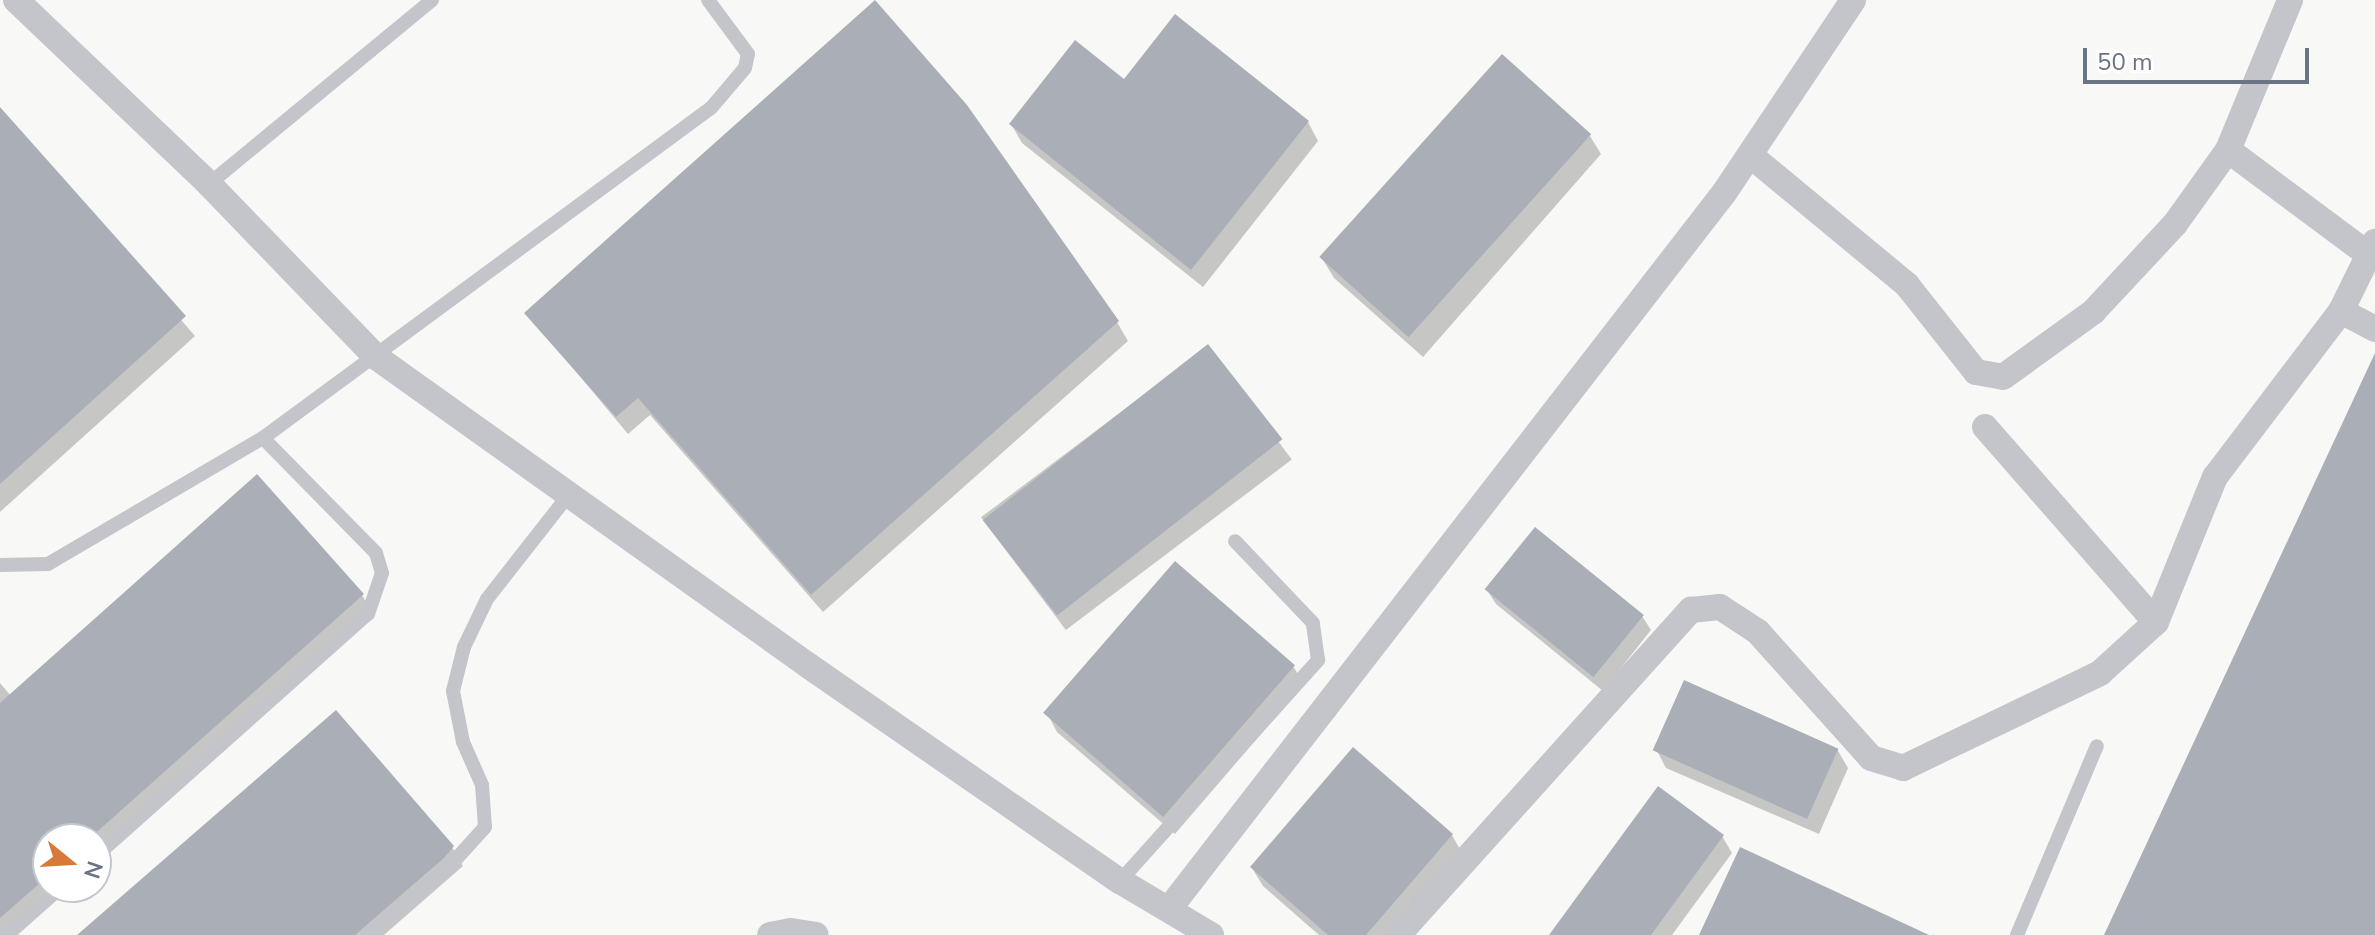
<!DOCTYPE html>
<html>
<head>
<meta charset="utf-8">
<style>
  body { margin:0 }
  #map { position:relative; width:2375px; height:935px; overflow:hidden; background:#f8f9f7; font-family:"Nunito Sans",sans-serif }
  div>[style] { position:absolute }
  .shadow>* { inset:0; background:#0003; transform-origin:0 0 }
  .building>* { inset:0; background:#aaafb7; transform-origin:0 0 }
  .lane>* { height:14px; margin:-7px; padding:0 7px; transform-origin:7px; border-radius:7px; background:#c3c5ca }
  .street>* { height:26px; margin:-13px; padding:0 13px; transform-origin:13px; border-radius:13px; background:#c3c5ca }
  span { translate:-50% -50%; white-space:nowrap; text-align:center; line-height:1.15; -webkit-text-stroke:8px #fff; paint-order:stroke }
  .north { position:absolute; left:32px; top:823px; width:80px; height:80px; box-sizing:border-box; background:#fff; border:2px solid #c3c7ce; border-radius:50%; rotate:108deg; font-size:22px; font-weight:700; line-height:32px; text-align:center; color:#6a7485 }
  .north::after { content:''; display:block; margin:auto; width:28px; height:36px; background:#d67939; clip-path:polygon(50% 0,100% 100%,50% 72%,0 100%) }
  .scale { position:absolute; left:2083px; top:48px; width:226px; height:36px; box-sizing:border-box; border:4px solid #6a7485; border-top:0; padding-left:10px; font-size:24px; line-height:28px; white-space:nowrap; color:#6a7485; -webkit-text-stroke:6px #fff; paint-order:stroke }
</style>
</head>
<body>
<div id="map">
  <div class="shadow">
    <div style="clip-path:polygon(1124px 82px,1308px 122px,1318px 141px,1203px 287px,1022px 143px,1011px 124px)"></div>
    <div style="clip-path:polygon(0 110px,195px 336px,0 512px)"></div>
    <div style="clip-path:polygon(1590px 136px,1601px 154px,1423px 357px,1334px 278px,1323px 260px)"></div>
    <div style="clip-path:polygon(527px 313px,1117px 322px,1128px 341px,823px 612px,650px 415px,628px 434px)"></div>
    <div style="left:1207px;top:347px;width:141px;height:283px;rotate:53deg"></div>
    <div style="clip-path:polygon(1487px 590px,1642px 616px,1651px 630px,1603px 691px,1496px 604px)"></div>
    <div style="clip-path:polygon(362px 595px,373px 614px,96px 860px,96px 839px,48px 839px,48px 887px,66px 887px,12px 935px,0 935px,0 683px,11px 696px)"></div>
    <div style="clip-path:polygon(1293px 666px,1304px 684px,1175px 834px,1057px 732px,1047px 713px)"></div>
    <div style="clip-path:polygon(1656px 749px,1837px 749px,1848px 768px,1819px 834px,1666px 768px)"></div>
    <div style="clip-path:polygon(1452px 835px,1462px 853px,1392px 935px,1319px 935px,1263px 886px,1252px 868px)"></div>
    <div style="clip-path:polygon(1722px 836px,1732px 853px,1672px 935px,1552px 935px)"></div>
    <div style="clip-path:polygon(452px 847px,463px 866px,384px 935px,80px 935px)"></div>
  </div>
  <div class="building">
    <div style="clip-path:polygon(875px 0,967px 105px,1119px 321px,811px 595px,638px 398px,616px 417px,524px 313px)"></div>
    <div style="clip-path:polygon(1175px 14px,1309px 121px,1191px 270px,1009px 124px,1075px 40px,1124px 79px)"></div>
    <div style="left:1502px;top:54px;width:120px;height:273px;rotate:42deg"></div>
    <div style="clip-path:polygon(0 107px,186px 316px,0 484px)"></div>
    <div style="left:1208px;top:344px;width:121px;height:286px;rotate:52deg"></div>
    <div style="clip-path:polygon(2375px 353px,2375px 935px,2104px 935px)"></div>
    <div style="clip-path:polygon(257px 474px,364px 594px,89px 839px,48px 839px,48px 876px,0 918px,0 703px)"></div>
    <div style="left:1535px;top:527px;width:140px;height:80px;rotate:39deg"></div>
    <div style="left:1175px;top:561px;width:159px;height:201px;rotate:41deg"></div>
    <div style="left:1684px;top:680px;width:169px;height:77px;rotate:24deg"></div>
    <div style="clip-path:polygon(336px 710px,454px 846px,444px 858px,355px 935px,77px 935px)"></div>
    <div style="clip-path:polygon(1353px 747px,1453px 834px,1366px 935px,1328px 935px,1250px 867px)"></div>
    <div style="clip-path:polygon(1658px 786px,1724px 835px,1651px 935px,1549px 935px)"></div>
    <div style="clip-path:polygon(1740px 847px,1929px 935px,1699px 935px)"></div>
  </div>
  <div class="lane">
    <div style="left:209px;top:184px;width:289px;rotate:-39.5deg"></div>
    <div style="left:0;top:565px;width:48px;rotate:-1.2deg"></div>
    <div style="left:48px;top:564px;width:249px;rotate:-30.4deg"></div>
    <div style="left:263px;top:438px;width:556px;rotate:-36.38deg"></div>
    <div style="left:711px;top:108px;width:52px;rotate:-49.6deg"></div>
    <div style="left:745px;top:68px;width:14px;rotate:-78deg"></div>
    <div style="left:748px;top:54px;width:67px;rotate:-126.5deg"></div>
    <div style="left:96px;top:856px;width:364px;rotate:-41.7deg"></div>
    <div style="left:368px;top:614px;width:43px;rotate:-71.1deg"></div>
    <div style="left:382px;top:573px;width:21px;rotate:-107deg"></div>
    <div style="left:376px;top:553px;width:161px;rotate:-134.5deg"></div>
    <div style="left:1120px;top:881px;width:297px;rotate:-48.1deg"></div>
    <div style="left:1318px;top:660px;width:37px;rotate:-98deg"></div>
    <div style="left:1313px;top:623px;width:113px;rotate:-133.6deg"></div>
    <div style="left:7px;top:935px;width:72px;rotate:-41.6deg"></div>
    <div style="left:366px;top:935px;width:106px;rotate:-39.3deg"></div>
    <div style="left:448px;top:868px;width:55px;rotate:-47.9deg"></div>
    <div style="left:485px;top:827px;width:42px;rotate:-94.1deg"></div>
    <div style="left:482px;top:785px;width:47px;rotate:-113.8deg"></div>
    <div style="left:463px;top:742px;width:52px;rotate:-101.1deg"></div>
    <div style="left:453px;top:691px;width:45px;rotate:-76deg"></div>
    <div style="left:464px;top:647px;width:53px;rotate:-64.4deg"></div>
    <div style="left:487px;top:599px;width:135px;rotate:-51.9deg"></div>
    <div style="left:2017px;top:935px;width:205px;rotate:-67.1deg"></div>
  </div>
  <div class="street">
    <div style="left:16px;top:0;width:267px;rotate:43.6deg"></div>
    <div style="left:209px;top:184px;width:240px;rotate:46deg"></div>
    <div style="left:376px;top:357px;width:532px;rotate:35.51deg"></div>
    <div style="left:809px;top:666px;width:378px;rotate:34.7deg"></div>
    <div style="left:1120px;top:881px;width:106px;rotate:30.7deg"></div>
    <div style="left:2228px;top:150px;width:176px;rotate:36.7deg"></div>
    <div style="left:1750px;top:155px;width:204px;rotate:39.6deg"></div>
    <div style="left:1907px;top:285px;width:111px;rotate:51.6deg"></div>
    <div style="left:1976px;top:372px;width:27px;rotate:10deg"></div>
    <div style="left:2003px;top:377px;width:111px;rotate:-35.8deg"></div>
    <div style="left:2093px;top:312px;width:120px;rotate:-47deg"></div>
    <div style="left:2175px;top:224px;width:91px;rotate:-54.4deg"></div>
    <div style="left:2228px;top:150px;width:162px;rotate:-67.5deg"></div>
    <div style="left:2341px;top:311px;width:38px;rotate:28deg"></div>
    <div style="left:1985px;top:427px;width:259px;rotate:48.8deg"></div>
    <div style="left:1169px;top:909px;width:906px;rotate:-52.22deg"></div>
    <div style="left:1724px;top:193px;width:232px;rotate:-56.2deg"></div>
    <div style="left:770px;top:935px;width:21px;rotate:-11deg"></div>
    <div style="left:791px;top:931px;width:25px;rotate:9deg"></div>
    <div style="left:1398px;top:935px;width:438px;rotate:-48deg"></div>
    <div style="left:1691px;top:610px;width:29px;rotate:-6deg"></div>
    <div style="left:1720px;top:607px;width:45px;rotate:33.3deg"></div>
    <div style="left:1758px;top:632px;width:169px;rotate:48.1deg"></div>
    <div style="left:1871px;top:758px;width:34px;rotate:17deg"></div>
    <div style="left:1903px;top:768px;width:219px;rotate:-25.7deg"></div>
    <div style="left:2100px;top:673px;width:76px;rotate:-42.3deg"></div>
    <div style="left:2156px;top:622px;width:157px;rotate:-67.9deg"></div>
    <div style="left:2215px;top:477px;width:208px;rotate:-52.8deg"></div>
    <div style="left:2341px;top:311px;width:77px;rotate:-63.8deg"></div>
  </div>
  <div class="north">N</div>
  <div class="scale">50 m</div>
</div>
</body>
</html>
